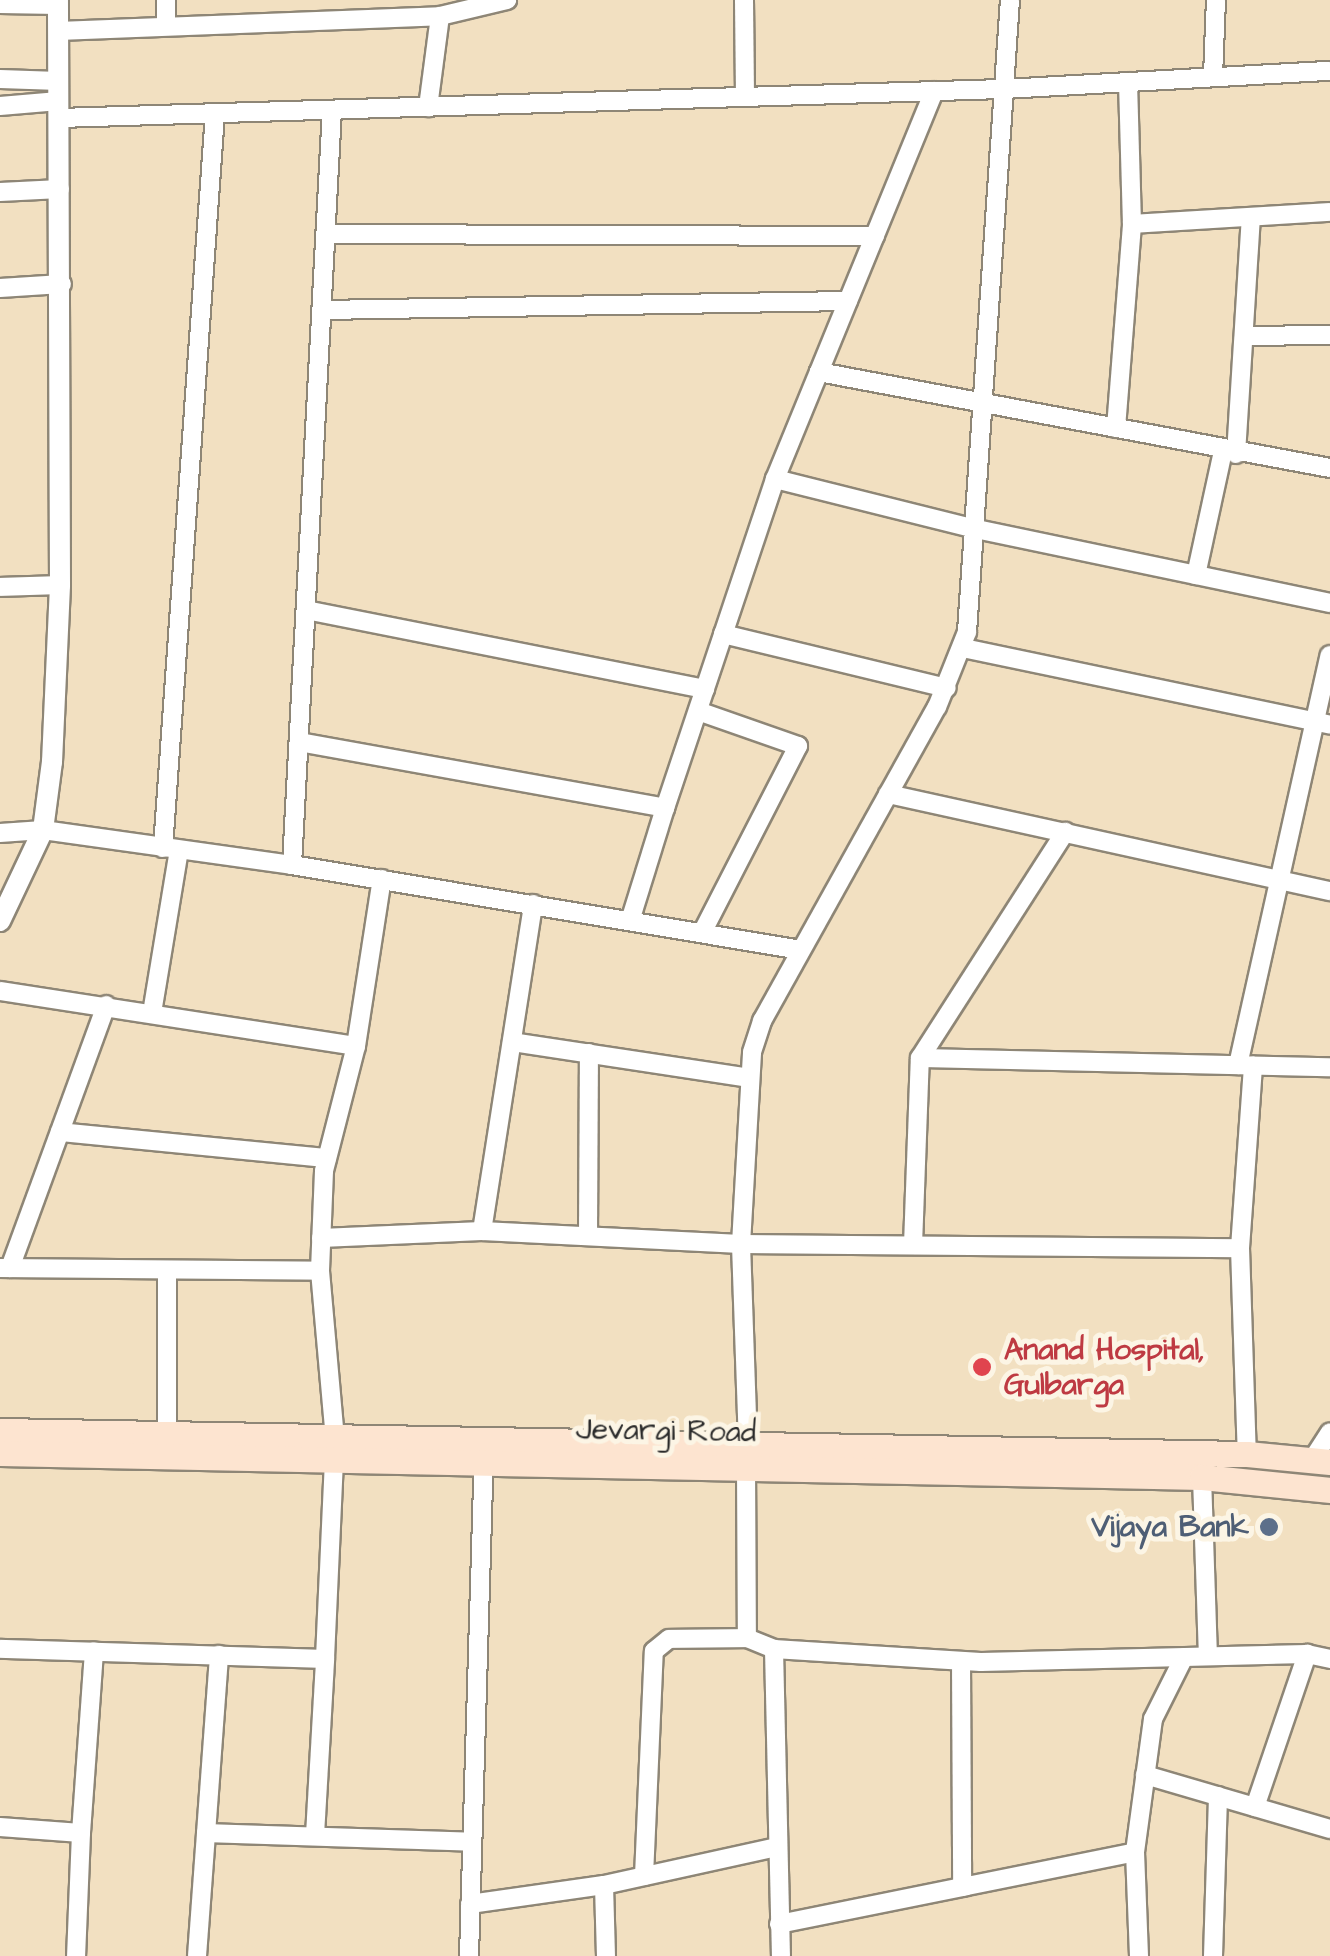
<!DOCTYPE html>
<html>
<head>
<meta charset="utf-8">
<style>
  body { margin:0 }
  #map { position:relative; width:1330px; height:1956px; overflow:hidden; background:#f2e0c1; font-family:"Architects Daughter",sans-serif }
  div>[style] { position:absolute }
  .roads { filter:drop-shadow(2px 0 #8e8676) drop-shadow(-2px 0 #8e8676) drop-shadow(0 2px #8e8676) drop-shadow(0 -2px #8e8676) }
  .minor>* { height:18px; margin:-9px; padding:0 9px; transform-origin:9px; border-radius:9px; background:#fff }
  .tertiary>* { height:20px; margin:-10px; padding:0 10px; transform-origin:10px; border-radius:10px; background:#fff }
  .secondary>* { height:25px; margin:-12.5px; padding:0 12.5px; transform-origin:12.5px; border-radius:12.5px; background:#fde4d0 }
  .dots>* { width:28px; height:28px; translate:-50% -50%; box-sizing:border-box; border:5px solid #fcf5e5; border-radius:50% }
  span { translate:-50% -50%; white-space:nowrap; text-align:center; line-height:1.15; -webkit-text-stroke:10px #fcf5e5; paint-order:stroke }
  .health-label { font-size:30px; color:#be3a42; font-weight:700 }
  .left { translate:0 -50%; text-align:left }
  .street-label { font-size:30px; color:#2b2b2b }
  .service-label { font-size:30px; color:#4e5e75; font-weight:700 }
  .right { translate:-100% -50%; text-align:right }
</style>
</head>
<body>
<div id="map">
  <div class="roads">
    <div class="minor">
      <div style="left:166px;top:0;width:26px;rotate:90deg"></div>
      <div style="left:744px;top:0;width:97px;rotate:89.4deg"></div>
      <div style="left:0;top:4px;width:58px;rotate:1deg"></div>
      <div style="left:440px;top:16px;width:69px;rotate:-13.4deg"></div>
      <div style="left:58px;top:31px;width:382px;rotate:-2.2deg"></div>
      <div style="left:440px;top:16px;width:92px;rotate:97.5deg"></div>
      <div style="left:1213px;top:77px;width:77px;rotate:-87.8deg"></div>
      <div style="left:0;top:79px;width:59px;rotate:1.9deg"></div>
      <div style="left:1128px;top:82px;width:142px;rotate:88.4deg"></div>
      <div style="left:1132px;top:224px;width:198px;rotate:-3.5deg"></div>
      <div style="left:0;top:106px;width:59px;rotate:-4.8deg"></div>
      <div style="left:59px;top:118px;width:945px;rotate:-1.76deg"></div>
      <div style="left:1004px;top:89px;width:326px;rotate:-3.2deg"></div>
      <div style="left:0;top:192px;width:60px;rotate:-2.9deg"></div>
      <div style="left:326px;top:234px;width:549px;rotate:0.21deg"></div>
      <div style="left:0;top:288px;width:62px;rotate:-3.7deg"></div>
      <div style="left:322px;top:310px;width:526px;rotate:-0.98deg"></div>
      <div style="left:1244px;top:336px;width:86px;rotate:-0.7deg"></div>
      <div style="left:819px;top:372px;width:520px;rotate:10.64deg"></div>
      <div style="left:1116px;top:428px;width:205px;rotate:-85.5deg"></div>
      <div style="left:1236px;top:454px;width:237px;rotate:-86.4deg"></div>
      <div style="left:775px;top:479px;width:207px;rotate:14deg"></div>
      <div style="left:976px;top:529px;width:362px;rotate:11.8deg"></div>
      <div style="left:1196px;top:575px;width:127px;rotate:-77.7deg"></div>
      <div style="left:0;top:587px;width:60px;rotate:-1.9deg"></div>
      <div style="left:306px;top:610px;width:407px;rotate:11.2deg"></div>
      <div style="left:723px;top:634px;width:230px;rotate:13.6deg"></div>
      <div style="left:963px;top:648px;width:375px;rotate:11.8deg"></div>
      <div style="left:698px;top:711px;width:106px;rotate:19.3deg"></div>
      <div style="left:798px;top:746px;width:210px;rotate:117.2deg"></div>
      <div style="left:299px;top:742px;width:372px;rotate:10.2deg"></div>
      <div style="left:665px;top:808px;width:118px;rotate:107.2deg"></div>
      <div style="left:888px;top:794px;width:453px;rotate:12.4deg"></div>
      <div style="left:665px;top:808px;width:347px;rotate:-71.5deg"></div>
      <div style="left:775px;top:479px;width:419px;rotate:-67.7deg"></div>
      <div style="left:0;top:833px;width:43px;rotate:-4deg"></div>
      <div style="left:43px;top:830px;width:251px;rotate:8deg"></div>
      <div style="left:292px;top:865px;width:516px;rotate:9.48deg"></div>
      <div style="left:163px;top:848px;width:737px;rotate:-85.95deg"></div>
      <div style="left:292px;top:865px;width:756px;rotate:-86.97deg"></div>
      <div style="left:0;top:991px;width:360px;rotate:8.8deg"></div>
      <div style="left:356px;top:1046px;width:129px;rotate:104.4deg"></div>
      <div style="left:324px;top:1171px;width:100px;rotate:92.3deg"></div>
      <div style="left:320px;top:1271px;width:168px;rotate:84.9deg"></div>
      <div style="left:335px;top:1438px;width:221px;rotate:92.6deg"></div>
      <div style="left:325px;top:1659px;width:325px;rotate:-178.2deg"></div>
      <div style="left:152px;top:1013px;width:165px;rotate:-80.6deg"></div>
      <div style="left:512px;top:1042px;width:240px;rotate:8.6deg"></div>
      <div style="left:356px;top:1046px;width:169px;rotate:-81.2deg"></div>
      <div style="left:920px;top:1058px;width:410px;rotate:1.3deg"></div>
      <div style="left:1238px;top:1065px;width:420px;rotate:-77.4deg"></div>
      <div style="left:60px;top:1132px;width:268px;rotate:5.6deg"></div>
      <div style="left:482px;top:1231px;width:331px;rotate:-81.1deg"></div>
      <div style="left:588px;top:1236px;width:183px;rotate:-89.7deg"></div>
      <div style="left:321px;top:1238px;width:161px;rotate:-2.5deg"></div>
      <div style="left:482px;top:1231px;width:259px;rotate:2.9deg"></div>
      <div style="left:741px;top:1244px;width:499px;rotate:0.5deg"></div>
      <div style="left:1240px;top:1248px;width:206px;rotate:88.1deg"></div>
      <div style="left:913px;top:1245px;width:187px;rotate:-87.9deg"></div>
      <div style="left:920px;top:1058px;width:269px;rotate:-57.3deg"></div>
      <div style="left:1240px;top:1248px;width:183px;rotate:-85.9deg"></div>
      <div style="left:0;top:1268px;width:320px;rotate:0.5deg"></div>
      <div style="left:10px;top:1268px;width:280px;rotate:-69.9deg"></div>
      <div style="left:167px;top:1436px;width:166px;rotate:-90deg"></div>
      <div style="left:748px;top:1445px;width:201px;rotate:-92deg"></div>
      <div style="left:741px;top:1244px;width:192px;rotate:-86.7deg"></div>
      <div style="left:752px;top:1052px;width:33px;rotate:-72deg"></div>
      <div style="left:762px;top:1021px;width:359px;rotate:-60.9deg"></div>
      <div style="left:937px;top:707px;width:81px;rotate:-68.2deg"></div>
      <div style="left:967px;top:632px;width:633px;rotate:-86.11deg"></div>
      <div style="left:1312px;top:1460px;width:33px;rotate:-57deg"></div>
      <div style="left:746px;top:1465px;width:173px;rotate:89.7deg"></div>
      <div style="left:747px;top:1638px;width:29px;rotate:22deg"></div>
      <div style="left:774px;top:1649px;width:307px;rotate:88.7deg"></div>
      <div style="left:1202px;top:1477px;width:179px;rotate:88.1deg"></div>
      <div style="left:774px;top:1649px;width:207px;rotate:3.6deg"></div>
      <div style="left:981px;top:1662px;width:326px;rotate:-1.4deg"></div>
      <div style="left:1307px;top:1654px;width:24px;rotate:12deg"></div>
      <div style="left:961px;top:1661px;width:226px;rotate:89.7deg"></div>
      <div style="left:1145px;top:1775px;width:193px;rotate:16.3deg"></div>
      <div style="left:1255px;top:1807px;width:162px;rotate:-71.2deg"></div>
      <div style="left:0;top:1827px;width:81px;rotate:4.2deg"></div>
      <div style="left:81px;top:1833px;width:123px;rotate:92.3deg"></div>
      <div style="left:81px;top:1833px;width:182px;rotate:-85.9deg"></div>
      <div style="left:206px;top:1833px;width:265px;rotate:1.9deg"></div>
      <div style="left:315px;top:1835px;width:176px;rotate:-86.7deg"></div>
      <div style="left:644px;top:1876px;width:225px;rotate:-87.5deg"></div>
      <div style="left:654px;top:1651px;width:19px;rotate:-39deg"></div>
      <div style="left:669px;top:1639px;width:78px;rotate:-0.7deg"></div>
      <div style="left:604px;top:1885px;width:177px;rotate:-12.4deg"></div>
      <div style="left:470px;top:1904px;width:135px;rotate:-8.1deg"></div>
      <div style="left:604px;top:1885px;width:71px;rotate:88.4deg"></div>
      <div style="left:779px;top:1924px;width:363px;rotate:-11.4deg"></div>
      <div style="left:197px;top:1956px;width:302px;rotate:-85.8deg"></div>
      <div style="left:469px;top:1956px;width:496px;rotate:-88.3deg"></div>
      <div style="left:1139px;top:1956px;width:104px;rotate:-92.2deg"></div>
      <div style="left:1135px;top:1852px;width:134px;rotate:-82.3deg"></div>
      <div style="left:1153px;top:1719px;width:69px;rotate:-63.4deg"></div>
      <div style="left:1213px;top:1956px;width:160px;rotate:-88.2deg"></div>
    </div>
    <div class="tertiary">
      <div style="left:0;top:921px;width:101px;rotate:-64.7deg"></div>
      <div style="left:43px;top:830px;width:69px;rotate:-82.5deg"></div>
      <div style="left:52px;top:762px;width:177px;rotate:-87.4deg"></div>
      <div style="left:60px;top:585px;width:585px;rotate:-90.2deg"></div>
    </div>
    <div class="secondary">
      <div style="left:0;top:1431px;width:1247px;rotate:1.06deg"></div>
      <div style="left:1247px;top:1454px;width:83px;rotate:5.5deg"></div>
      <div style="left:0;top:1453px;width:1202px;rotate:1.14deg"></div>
      <div style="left:1202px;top:1477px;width:129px;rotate:5.8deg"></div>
    </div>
  </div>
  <div class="dots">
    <div style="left:982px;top:1367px;background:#e0444e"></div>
    <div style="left:1269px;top:1527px;background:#5c6f8a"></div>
  </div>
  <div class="health-label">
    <span class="left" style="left:1004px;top:1367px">Anand Hospital,<br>Gulbarga</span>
  </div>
  <div class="street-label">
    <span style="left:666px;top:1431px;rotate:1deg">Jevargi Road</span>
  </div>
  <div class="service-label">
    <span class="right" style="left:1249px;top:1527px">Vijaya Bank</span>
  </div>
</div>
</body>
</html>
